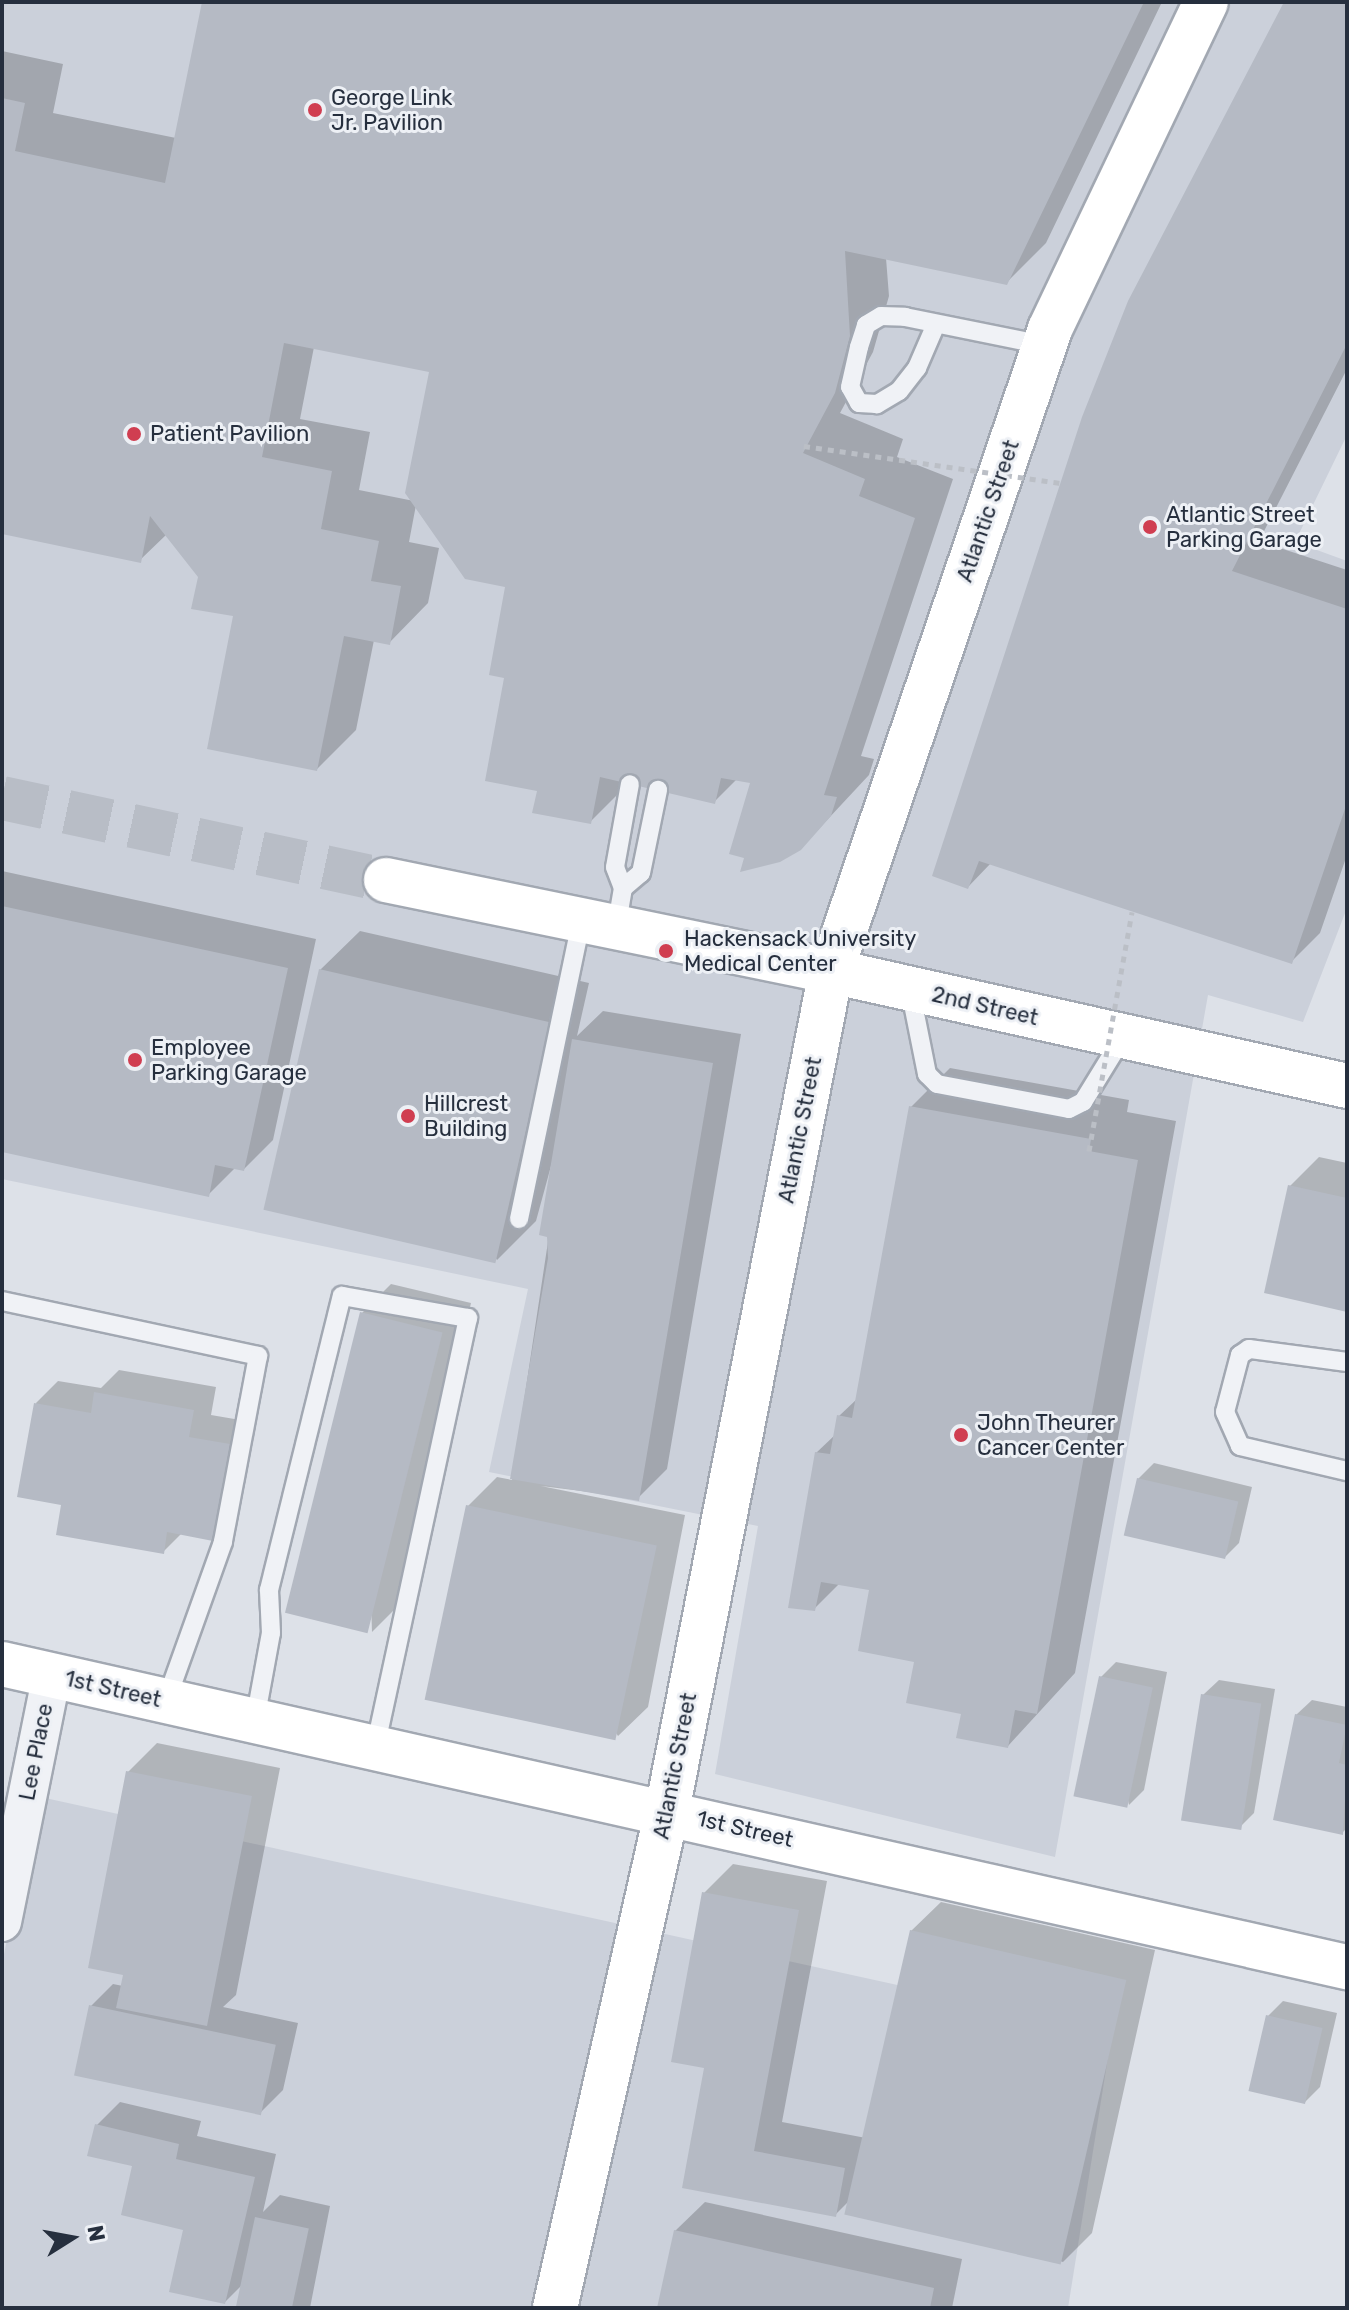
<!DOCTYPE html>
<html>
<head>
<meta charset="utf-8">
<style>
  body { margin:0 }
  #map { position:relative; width:1349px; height:2310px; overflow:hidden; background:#dde1e8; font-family:Rubik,sans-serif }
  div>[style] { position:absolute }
  .built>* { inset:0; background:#cbd0da }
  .shadow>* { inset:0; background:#0003 }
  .building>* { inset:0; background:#b5bac4; transform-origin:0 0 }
  .secondary-tunnel>* { height:44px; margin-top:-22px; transform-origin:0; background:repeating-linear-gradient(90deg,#b8bdc6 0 44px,transparent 0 66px) }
  .roads { filter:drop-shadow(2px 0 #a2a8b2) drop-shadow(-2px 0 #a2a8b2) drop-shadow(0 2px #a2a8b2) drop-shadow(0 -2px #a2a8b2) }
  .lane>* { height:18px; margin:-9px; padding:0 9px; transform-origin:9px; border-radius:9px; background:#f0f2f6 }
  .street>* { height:38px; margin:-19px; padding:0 19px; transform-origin:19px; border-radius:19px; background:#f0f2f6 }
  .secondary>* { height:44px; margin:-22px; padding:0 22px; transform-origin:22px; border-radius:22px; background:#fff }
  .path-bridge>* { height:5px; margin-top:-2.5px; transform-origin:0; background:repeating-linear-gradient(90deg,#bbbfc6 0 6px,transparent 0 12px) }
  .dots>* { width:22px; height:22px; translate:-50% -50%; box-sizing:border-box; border:4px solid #edf0f5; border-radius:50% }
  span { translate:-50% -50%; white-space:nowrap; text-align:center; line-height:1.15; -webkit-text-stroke:6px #edf0f5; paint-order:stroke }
  .poi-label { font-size:22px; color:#262f3e }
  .left { translate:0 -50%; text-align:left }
  .street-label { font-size:22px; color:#262f3e }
  .frame { position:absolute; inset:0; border:4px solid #262f3e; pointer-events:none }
  .north { position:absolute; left:32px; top:2198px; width:80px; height:80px; -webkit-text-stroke:6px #edf0f5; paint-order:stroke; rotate:79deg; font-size:22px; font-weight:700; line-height:32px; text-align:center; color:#262f3e }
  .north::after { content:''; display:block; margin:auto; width:28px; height:36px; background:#262f3e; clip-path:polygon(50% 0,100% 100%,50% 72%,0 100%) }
</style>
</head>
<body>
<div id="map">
  <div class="built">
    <div style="clip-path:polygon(2px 2px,1347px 2px,1347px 435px,1295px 542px,1347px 561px,1347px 908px,1303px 1022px,1208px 995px,1055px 1857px,715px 1774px,758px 1526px,489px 1472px,528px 1289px,2px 1179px)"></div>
    <div style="clip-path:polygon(36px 1796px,1112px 2032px,1068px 2308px,2px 2308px,2px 1964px)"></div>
  </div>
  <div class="shadow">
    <div style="clip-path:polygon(evenodd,204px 2px,1162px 2px,1046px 243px,1007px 282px,886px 258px,889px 296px,873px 352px,840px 413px,903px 439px,897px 457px,953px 479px,861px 756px,874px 759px,869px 775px,800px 849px,753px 781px,737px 779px,714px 802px,630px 782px,590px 822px,540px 790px,506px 676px,507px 585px,416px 505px,409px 542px,439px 548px,428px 603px,389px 643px,374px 640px,356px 730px,317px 769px,235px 615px,167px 534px,140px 560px,2px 532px,2px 51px,63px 64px,53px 113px,176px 138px,204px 2px,314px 347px,431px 370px,414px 501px,359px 490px,370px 432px,300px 419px,314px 347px)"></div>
    <div style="clip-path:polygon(1286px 2px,1347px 2px,1347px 369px,1259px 541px,1347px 570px,1347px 855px,1320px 933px,1291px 962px,991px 863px,968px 887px)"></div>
    <div style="clip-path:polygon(2px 871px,316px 939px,273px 1140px,244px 1169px,235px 1168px,208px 1195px,2px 1150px)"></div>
    <div style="clip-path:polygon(360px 931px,589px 983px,577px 1036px,603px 1011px,741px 1034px,667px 1469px,638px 1498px,541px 1486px,685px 1515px,648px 1707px,618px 1736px,468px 1506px,497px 1477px,512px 1480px,549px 1235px,554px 1155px,536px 1221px,497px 1260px,320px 970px)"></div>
    <div style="clip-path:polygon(950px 1068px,1129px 1100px,1127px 1112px,1176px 1121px,1075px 1673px,1008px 1746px,963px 1712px,916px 1660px,872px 1589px,840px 1583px,814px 1609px,816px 1453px,836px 1434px,839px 1416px,858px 1398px,911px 1107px)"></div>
    <div style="clip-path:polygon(1319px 1157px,1347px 1163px,1347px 1310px,1290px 1186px)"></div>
    <div style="clip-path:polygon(391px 1284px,471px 1303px,401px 1603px,372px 1632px,362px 1313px)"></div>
    <div style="clip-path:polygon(119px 1370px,216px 1387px,211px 1415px,252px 1422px,235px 1516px,212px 1539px,182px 1533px,163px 1552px,63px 1503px,36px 1403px,58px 1381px,101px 1388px)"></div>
    <div style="clip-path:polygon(1154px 1463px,1252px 1487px,1239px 1543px,1224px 1558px,1138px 1479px)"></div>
    <div style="clip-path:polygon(1116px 1662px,1167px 1672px,1144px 1790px,1129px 1805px,1101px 1677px)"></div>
    <div style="clip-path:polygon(1219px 1680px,1275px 1689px,1254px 1813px,1239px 1828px,1203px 1695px)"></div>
    <div style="clip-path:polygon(1312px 1700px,1347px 1707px,1347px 1828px,1342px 1833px,1296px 1715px)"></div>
    <div style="clip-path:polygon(157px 1743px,280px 1768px,236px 1995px,223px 2007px,298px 2023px,283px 2090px,260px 2113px,91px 2006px,113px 1984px,123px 1986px,128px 1772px)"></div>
    <div style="clip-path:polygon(733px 1864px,827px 1881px,782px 2122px,866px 2138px,911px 1931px,941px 1902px,1155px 1950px,1092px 2233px,1063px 2262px,852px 2198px,835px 2215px,685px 2187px,707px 2066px,704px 1893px)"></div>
    <div style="clip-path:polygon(1283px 2001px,1337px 2013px,1320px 2087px,1305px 2102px,1268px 2016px)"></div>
    <div style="clip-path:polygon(120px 2102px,201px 2121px,197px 2136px,276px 2154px,263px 2212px,280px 2195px,330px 2206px,310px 2308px,239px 2308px,244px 2283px,225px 2302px,185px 2228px,97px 2125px)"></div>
    <div style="clip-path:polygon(705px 2202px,962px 2259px,952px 2308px,659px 2308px,675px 2231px)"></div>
  </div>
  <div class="building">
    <div style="clip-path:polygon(202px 2px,1144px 2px,1007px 285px,845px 251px,850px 336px,835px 393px,803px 453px,865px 479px,859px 496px,915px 518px,824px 795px,837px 797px,831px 816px,801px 850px,780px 862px,740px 872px,744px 858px,729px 854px,750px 783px,721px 778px,715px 804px,600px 777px,591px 824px,532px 813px,537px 791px,485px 781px,504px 678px,489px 675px,505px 587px,465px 579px,405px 493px,429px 372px,284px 343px,262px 457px,332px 471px,321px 529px,379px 541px,371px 581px,401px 586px,390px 645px,344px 636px,317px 771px,207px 749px,233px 616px,191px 609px,198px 577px,150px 516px,141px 563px,2px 534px,2px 98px,25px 103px,15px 151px,165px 183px)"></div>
    <div style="clip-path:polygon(1284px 2px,1347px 2px,1347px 344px,1232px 571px,1347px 609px,1347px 803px,1292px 964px,979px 861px,968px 889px,932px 876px,1082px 417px,1128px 301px)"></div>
    <div style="clip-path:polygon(2px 906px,288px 968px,244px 1171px,215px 1165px,209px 1197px,2px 1152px)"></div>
    <div style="left:319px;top:969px;width:238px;height:247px;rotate:13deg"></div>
    <div style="clip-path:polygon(572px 1039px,713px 1063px,639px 1501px,510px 1479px,548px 1258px,547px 1237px,539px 1235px)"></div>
    <div style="clip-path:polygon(909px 1106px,1091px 1139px,1089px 1151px,1138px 1160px,1037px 1714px,1015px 1710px,1008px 1748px,956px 1738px,961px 1714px,906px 1703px,914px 1662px,858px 1651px,869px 1590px,821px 1582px,815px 1611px,788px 1608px,815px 1452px,830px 1454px,837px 1415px,852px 1418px)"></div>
    <div style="clip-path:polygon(1288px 1185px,1347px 1198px,1347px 1312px,1264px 1293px)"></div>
    <div style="left:360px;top:1312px;width:85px;height:310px;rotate:14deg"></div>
    <div style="clip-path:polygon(94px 1392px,194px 1410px,189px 1437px,230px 1444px,213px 1541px,167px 1532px,164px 1554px,56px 1535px,61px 1505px,17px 1497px,34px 1403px,91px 1413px)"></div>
    <div style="left:1137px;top:1478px;width:104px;height:59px;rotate:13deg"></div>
    <div style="left:466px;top:1505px;width:195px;height:199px;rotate:12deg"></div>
    <div style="left:1099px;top:1676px;width:55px;height:123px;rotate:12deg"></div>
    <div style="left:1201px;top:1694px;width:61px;height:128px;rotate:9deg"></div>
    <div style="clip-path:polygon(1295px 1714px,1347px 1725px,1339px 1763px,1347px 1765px,1343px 1835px,1273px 1820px)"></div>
    <div style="clip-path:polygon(126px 1771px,252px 1796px,207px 2026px,116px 2008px,123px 1975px,88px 1968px)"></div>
    <div style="clip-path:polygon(702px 1892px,799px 1910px,754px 2151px,845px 2168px,836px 2217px,682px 2188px,704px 2068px,671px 2062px)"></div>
    <div style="left:910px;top:1930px;width:222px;height:292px;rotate:13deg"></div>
    <div style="left:89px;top:2005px;width:191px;height:72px;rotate:12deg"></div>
    <div style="left:1266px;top:2015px;width:58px;height:78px;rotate:13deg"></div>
    <div style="clip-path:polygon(95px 2124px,179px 2144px,176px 2159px,255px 2177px,225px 2304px,169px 2292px,183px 2230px,121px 2215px,132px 2166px,87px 2156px)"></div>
    <div style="left:255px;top:2217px;width:55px;height:93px;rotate:12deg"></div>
    <div style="clip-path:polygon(674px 2230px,934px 2288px,930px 2308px,657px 2308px)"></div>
  </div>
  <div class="secondary-tunnel">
    <div style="left:2px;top:798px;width:393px;rotate:12.1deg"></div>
  </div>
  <div class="roads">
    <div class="lane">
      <div style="left:936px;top:324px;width:48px;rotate:113.4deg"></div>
      <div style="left:917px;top:368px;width:29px;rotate:128deg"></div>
      <div style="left:899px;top:391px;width:26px;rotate:149deg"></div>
      <div style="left:877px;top:404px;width:18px;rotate:-177deg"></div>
      <div style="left:859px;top:403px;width:18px;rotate:-119deg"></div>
      <div style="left:850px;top:387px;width:41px;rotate:-77.3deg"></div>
      <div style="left:859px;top:347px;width:23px;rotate:-72deg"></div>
      <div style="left:866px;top:325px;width:17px;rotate:-31deg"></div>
      <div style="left:881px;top:316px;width:24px;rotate:2deg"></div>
      <div style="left:905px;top:317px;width:142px;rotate:11.4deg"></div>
      <div style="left:623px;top:888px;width:23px;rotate:-40deg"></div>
      <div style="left:641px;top:873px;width:85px;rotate:-78.4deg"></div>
      <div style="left:616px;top:929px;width:42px;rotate:-80.3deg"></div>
      <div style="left:623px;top:888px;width:22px;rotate:-111deg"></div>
      <div style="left:615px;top:867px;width:84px;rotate:-79.8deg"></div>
      <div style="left:910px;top:989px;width:87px;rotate:78.7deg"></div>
      <div style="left:927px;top:1074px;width:14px;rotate:45deg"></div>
      <div style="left:937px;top:1084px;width:134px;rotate:10.7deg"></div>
      <div style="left:1069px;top:1109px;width:16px;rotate:-27deg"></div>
      <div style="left:1083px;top:1102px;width:76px;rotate:-58.4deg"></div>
      <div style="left:519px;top:1219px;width:303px;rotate:-78.2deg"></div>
      <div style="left:2px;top:1301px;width:262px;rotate:12.1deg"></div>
      <div style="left:258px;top:1356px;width:189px;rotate:100.7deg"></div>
      <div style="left:223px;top:1542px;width:169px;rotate:109.7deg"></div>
      <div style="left:1347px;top:1362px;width:99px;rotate:-172.4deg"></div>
      <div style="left:1249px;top:1349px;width:11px;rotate:146deg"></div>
      <div style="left:1240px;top:1355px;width:59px;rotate:104.7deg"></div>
      <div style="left:1225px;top:1412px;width:37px;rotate:66deg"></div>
      <div style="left:1240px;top:1446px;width:110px;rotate:13.2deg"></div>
      <div style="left:255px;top:1720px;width:88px;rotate:-79.6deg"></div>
      <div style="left:271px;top:1633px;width:43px;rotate:-92.7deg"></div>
      <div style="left:269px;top:1590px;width:303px;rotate:-76.1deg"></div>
      <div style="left:342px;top:1296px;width:128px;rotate:9.9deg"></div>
      <div style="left:468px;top:1318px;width:439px;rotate:102.2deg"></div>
    </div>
    <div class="street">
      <div style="left:2px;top:1922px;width:252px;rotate:-78.6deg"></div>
    </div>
    <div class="secondary">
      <div style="left:386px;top:880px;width:454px;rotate:11.6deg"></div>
      <div style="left:831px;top:971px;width:529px;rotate:12.56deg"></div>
      <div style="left:2px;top:1664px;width:1379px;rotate:12.7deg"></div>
      <div style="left:555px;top:2308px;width:509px;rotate:-77.3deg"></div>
      <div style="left:667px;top:1811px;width:856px;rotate:-78.95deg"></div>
      <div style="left:831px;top:971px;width:678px;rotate:-71.16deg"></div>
      <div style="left:1050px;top:329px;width:362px;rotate:-64.5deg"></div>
    </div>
  </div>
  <div class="path-bridge">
    <div style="left:804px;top:446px;width:259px;rotate:8.2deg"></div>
    <div style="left:1089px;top:1151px;width:243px;rotate:-79.8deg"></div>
  </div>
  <div class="dots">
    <div style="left:315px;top:110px;background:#d03e51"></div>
    <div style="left:134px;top:434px;background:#d03e51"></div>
    <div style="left:1150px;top:527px;background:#d03e51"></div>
    <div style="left:666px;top:951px;background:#d03e51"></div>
    <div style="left:135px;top:1060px;background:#d03e51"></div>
    <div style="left:408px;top:1116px;background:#d03e51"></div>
    <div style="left:961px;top:1435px;background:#d03e51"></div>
  </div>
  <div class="poi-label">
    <span class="left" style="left:331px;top:110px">George Link<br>Jr. Pavilion</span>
    <span class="left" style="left:150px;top:434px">Patient Pavilion</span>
    <span class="left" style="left:1166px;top:527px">Atlantic Street<br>Parking Garage</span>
    <span class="left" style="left:684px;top:951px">Hackensack University<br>Medical Center</span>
    <span class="left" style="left:151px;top:1060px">Employee<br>Parking Garage</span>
    <span class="left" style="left:424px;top:1116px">Hillcrest<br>Building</span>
    <span class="left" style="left:977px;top:1435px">John Theurer<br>Cancer Center</span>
  </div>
  <div class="street-label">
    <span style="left:988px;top:511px;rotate:-71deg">Atlantic Street</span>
    <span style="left:985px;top:1006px;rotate:13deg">2nd Street</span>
    <span style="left:800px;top:1130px;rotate:-79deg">Atlantic Street</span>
    <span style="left:113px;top:1689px;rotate:13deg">1st Street</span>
    <span style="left:36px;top:1752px;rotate:-79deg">Lee Place</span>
    <span style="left:675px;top:1766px;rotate:-79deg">Atlantic Street</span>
    <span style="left:745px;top:1829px;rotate:13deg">1st Street</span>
  </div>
  <div class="frame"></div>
  <div class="north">N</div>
</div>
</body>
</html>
